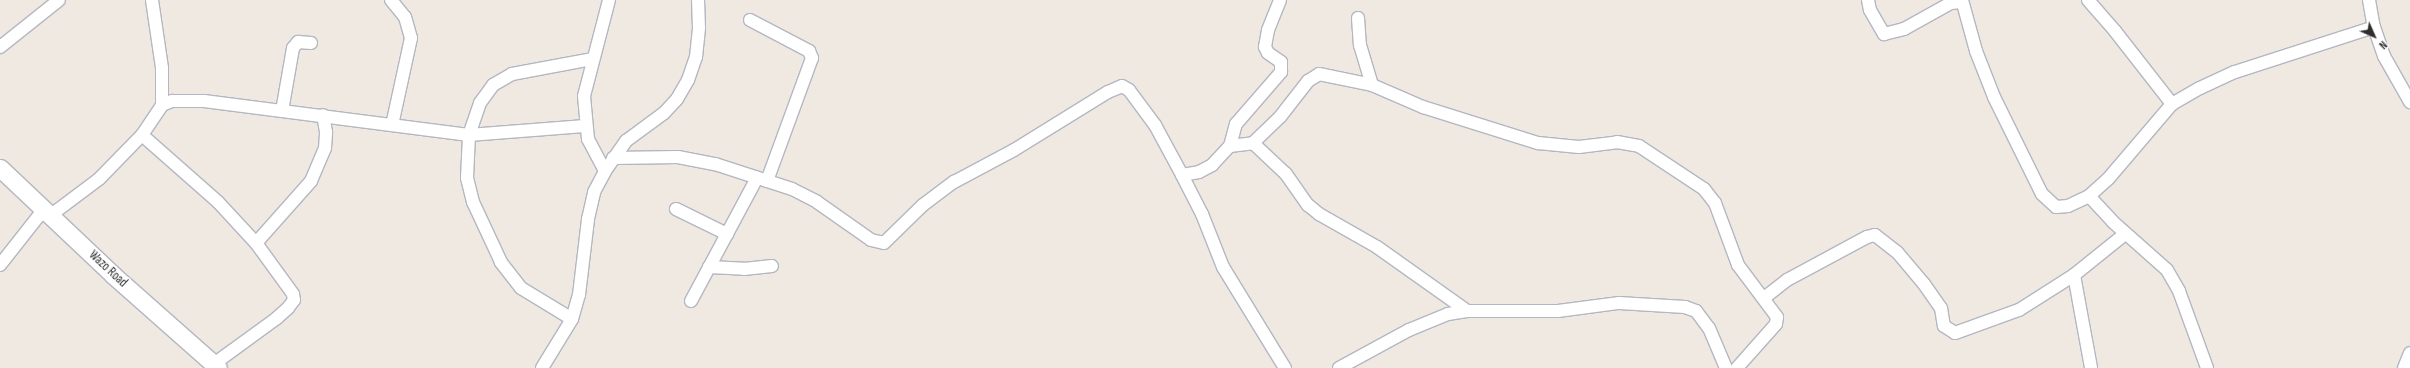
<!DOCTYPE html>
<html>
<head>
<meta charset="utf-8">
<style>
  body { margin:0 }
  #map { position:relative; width:2410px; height:368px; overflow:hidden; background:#efe9e1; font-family:"Sofia Sans Condensed",sans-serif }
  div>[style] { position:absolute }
  .roads { filter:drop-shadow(1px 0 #b4b7c1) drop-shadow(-1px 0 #b4b7c1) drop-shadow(0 1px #b4b7c1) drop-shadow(0 -1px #b4b7c1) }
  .minor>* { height:12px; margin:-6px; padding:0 6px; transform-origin:6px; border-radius:6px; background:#fff }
  .secondary>* { height:17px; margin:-8.5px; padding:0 8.5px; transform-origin:8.5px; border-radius:8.5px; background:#fff }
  span { translate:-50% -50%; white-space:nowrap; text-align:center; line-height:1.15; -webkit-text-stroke:3px #fff; paint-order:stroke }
  .street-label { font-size:13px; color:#2e2e2e }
  .north { position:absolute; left:2354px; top:16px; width:40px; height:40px; -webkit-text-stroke:3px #fff; paint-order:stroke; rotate:135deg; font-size:11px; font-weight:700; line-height:16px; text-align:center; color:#2e2e2e }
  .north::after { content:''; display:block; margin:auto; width:14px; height:18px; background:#2e2e2e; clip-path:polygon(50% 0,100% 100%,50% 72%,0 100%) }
</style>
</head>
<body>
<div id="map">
  <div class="roads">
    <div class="minor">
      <div style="left:152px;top:0;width:69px;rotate:81.6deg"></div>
      <div style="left:162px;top:68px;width:37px;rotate:90deg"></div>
      <div style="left:391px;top:0;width:22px;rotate:51deg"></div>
      <div style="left:405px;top:17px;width:22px;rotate:74deg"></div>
      <div style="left:411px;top:38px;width:89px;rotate:102.3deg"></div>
      <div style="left:1868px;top:0;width:10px;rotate:79deg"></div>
      <div style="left:1870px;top:10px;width:28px;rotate:60deg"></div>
      <div style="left:1884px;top:34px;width:21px;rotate:-14deg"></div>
      <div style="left:1904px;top:29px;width:54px;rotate:-29deg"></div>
      <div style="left:1951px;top:3px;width:10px;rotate:-6deg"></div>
      <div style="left:1962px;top:0;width:53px;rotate:74.6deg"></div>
      <div style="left:1976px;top:51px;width:49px;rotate:68.6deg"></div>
      <div style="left:1994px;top:97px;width:108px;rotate:63.7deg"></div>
      <div style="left:2042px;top:194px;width:19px;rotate:43deg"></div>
      <div style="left:2056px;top:207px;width:12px;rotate:-5deg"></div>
      <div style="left:2068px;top:206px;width:23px;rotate:-25deg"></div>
      <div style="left:2089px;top:196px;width:25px;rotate:-42deg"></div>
      <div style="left:2108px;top:179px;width:99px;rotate:-49.5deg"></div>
      <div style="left:2172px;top:104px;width:32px;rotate:-30deg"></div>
      <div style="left:2200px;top:88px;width:38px;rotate:-25deg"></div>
      <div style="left:2235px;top:72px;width:146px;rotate:-17.9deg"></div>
      <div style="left:2088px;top:0;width:41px;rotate:48.9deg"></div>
      <div style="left:2115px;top:31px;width:93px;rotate:52deg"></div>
      <div style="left:2369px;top:0;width:27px;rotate:80deg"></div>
      <div style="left:2374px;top:27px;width:31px;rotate:71deg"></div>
      <div style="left:2384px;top:56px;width:53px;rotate:60.5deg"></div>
      <div style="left:1358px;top:18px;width:27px;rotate:86deg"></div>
      <div style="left:1360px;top:45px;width:42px;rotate:73.3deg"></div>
      <div style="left:750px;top:20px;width:67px;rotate:27.7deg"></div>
      <div style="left:809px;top:51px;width:8px;rotate:67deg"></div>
      <div style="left:812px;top:58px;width:131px;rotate:110.1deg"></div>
      <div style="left:0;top:47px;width:75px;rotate:-38.5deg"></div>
      <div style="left:282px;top:111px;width:64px;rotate:-80.1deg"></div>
      <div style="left:293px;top:48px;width:8px;rotate:-50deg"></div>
      <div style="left:298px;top:42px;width:13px;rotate:4deg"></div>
      <div style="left:142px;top:135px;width:101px;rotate:41.4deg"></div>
      <div style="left:218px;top:202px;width:56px;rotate:47.2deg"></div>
      <div style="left:256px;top:243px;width:63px;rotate:54deg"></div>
      <div style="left:293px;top:294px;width:6px;rotate:81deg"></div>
      <div style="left:294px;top:300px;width:10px;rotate:127deg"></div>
      <div style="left:288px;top:308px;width:15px;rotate:138deg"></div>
      <div style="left:277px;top:318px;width:78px;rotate:143.9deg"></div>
      <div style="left:1253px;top:143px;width:37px;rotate:-44deg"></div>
      <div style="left:1280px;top:117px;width:46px;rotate:-52.1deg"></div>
      <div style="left:1308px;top:81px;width:13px;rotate:-32deg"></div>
      <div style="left:1319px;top:74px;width:54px;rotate:11.7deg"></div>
      <div style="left:1372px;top:85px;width:56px;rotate:23.3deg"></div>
      <div style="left:1423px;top:107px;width:121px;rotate:17.4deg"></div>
      <div style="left:1538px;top:143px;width:41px;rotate:5.6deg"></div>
      <div style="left:1579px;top:147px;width:38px;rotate:-7deg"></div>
      <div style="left:1617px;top:142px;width:22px;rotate:10deg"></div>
      <div style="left:1639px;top:146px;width:78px;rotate:33.5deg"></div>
      <div style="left:1704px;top:189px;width:18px;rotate:52deg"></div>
      <div style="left:1715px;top:203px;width:66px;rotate:69.6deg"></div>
      <div style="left:1738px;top:265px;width:65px;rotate:53.1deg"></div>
      <div style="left:1777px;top:317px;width:7px;rotate:98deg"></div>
      <div style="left:1776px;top:324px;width:59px;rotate:131.6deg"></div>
      <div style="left:1230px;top:146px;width:23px;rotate:-7deg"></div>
      <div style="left:1253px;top:143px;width:45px;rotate:43.2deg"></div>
      <div style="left:1286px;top:174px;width:38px;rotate:55deg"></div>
      <div style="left:1308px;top:205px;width:14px;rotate:39deg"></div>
      <div style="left:1319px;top:214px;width:67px;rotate:29.6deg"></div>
      <div style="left:1377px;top:247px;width:110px;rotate:35.4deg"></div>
      <div style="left:613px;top:158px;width:65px;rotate:-0.9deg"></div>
      <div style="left:678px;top:157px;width:38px;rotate:11deg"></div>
      <div style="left:715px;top:164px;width:81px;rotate:18deg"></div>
      <div style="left:792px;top:189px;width:28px;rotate:27deg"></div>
      <div style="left:817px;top:202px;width:66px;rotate:35.1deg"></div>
      <div style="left:871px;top:240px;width:13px;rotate:13deg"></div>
      <div style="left:884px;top:243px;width:54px;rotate:-44.3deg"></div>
      <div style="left:923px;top:205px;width:39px;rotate:-37deg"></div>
      <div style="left:954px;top:182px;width:68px;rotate:-28.1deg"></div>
      <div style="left:1014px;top:150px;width:110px;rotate:-31.7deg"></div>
      <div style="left:1108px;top:92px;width:15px;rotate:-23deg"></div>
      <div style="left:1122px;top:86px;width:8px;rotate:30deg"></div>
      <div style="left:1129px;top:90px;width:44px;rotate:53.4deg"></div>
      <div style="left:1155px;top:125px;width:57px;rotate:61.6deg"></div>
      <div style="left:1182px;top:175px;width:17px;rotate:-10deg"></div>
      <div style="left:1199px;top:172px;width:15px;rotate:-28deg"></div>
      <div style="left:1212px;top:165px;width:26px;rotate:-47deg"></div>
      <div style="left:1230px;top:146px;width:23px;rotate:-75deg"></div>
      <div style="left:1236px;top:124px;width:69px;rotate:-49.1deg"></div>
      <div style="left:1281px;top:72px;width:10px;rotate:-90deg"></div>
      <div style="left:1281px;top:62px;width:16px;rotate:-145deg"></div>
      <div style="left:1268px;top:53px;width:7px;rotate:-117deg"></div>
      <div style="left:1265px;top:47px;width:17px;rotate:-80deg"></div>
      <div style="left:1268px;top:30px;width:32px;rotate:-68deg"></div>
      <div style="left:605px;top:171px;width:36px;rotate:-118deg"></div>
      <div style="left:588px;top:139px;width:43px;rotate:-95.3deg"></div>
      <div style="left:584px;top:96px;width:99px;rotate:-75.4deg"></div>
      <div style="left:1182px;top:175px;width:44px;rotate:62.9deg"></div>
      <div style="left:1202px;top:214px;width:57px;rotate:68.4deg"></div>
      <div style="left:1223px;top:267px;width:119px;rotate:58.5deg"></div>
      <div style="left:2089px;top:196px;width:35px;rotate:47deg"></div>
      <div style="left:2113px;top:222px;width:72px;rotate:41.6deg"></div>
      <div style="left:2167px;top:270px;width:24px;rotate:60deg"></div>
      <div style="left:2179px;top:291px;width:82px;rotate:70deg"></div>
      <div style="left:676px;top:209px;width:57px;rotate:26.1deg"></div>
      <div style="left:51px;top:215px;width:60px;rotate:-36.9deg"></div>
      <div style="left:99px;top:179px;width:62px;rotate:-45.7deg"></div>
      <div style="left:142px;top:135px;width:36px;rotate:-56deg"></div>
      <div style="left:162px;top:105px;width:11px;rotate:-22deg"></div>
      <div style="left:172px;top:101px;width:32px"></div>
      <div style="left:204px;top:101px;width:267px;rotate:7.3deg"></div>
      <div style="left:469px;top:135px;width:116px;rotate:-4.4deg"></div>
      <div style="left:256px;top:243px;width:83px;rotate:-48.4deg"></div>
      <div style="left:311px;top:181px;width:36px;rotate:-67deg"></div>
      <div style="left:325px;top:148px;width:16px;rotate:-86deg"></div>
      <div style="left:326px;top:132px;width:17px;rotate:-100deg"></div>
      <div style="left:0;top:265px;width:71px;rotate:-51.8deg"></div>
      <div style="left:709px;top:267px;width:35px;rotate:3deg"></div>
      <div style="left:744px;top:269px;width:28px;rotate:-6deg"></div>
      <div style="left:2074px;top:275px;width:95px;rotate:79.6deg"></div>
      <div style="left:1764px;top:298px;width:29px;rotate:-38deg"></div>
      <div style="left:1787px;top:280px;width:91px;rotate:-28.3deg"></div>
      <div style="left:1867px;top:237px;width:8px;rotate:-14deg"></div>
      <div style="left:1875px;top:235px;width:28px;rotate:38deg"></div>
      <div style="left:1897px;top:252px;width:42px;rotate:49.8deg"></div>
      <div style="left:1924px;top:284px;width:29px;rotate:55deg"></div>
      <div style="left:1941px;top:308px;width:18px;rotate:81deg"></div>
      <div style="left:1944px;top:326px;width:13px;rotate:32deg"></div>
      <div style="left:1955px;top:333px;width:68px;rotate:-19.8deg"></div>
      <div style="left:2019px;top:310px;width:65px;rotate:-32.5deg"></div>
      <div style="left:2074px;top:275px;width:65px;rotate:-38.8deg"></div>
      <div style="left:691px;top:301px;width:140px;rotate:-61.8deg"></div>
      <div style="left:572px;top:319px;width:60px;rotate:-148.7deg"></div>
      <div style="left:521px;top:288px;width:33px;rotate:-128deg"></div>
      <div style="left:501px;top:262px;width:66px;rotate:-115deg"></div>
      <div style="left:473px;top:202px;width:25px;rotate:-104deg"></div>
      <div style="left:467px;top:178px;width:43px;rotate:-87.3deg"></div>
      <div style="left:469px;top:135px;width:34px;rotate:-71deg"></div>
      <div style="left:480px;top:103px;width:22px;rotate:-54deg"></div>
      <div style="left:493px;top:85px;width:22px;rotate:-30deg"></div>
      <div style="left:512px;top:74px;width:81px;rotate:-10.6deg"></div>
      <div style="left:542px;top:368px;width:57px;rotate:-58.5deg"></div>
      <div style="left:572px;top:319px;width:25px;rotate:-74deg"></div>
      <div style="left:579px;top:295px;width:77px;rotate:-83.2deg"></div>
      <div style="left:588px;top:219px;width:28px;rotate:-77deg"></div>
      <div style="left:594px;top:192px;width:24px;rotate:-62deg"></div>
      <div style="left:605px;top:171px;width:37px;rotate:-55deg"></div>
      <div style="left:626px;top:141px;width:47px;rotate:-36.4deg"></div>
      <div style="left:664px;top:113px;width:19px;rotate:-47deg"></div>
      <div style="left:677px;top:99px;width:22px;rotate:-60deg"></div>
      <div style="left:688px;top:80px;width:24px;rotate:-71deg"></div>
      <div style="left:696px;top:57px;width:29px;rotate:-84deg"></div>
      <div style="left:699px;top:28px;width:28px;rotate:-92deg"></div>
      <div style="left:1339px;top:368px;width:80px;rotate:-28.5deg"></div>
      <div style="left:1409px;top:330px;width:42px;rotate:-22.3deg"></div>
      <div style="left:1448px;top:314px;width:19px;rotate:-9deg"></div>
      <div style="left:1467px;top:311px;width:91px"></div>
      <div style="left:1558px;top:311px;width:62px;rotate:-7.5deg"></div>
      <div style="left:1619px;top:303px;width:66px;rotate:3.5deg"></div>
      <div style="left:1685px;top:307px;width:12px;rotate:20deg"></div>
      <div style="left:1696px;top:311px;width:21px;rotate:53deg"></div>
      <div style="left:1709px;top:328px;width:43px;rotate:67deg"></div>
      <div style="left:2404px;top:368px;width:16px;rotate:-68deg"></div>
    </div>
    <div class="secondary">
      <div style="left:0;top:168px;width:156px;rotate:43.4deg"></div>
      <div style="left:113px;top:275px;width:140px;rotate:41.5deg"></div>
    </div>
  </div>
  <div class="street-label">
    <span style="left:108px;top:269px;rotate:43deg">Wazo Road</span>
  </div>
  <div class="north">N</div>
</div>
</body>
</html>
